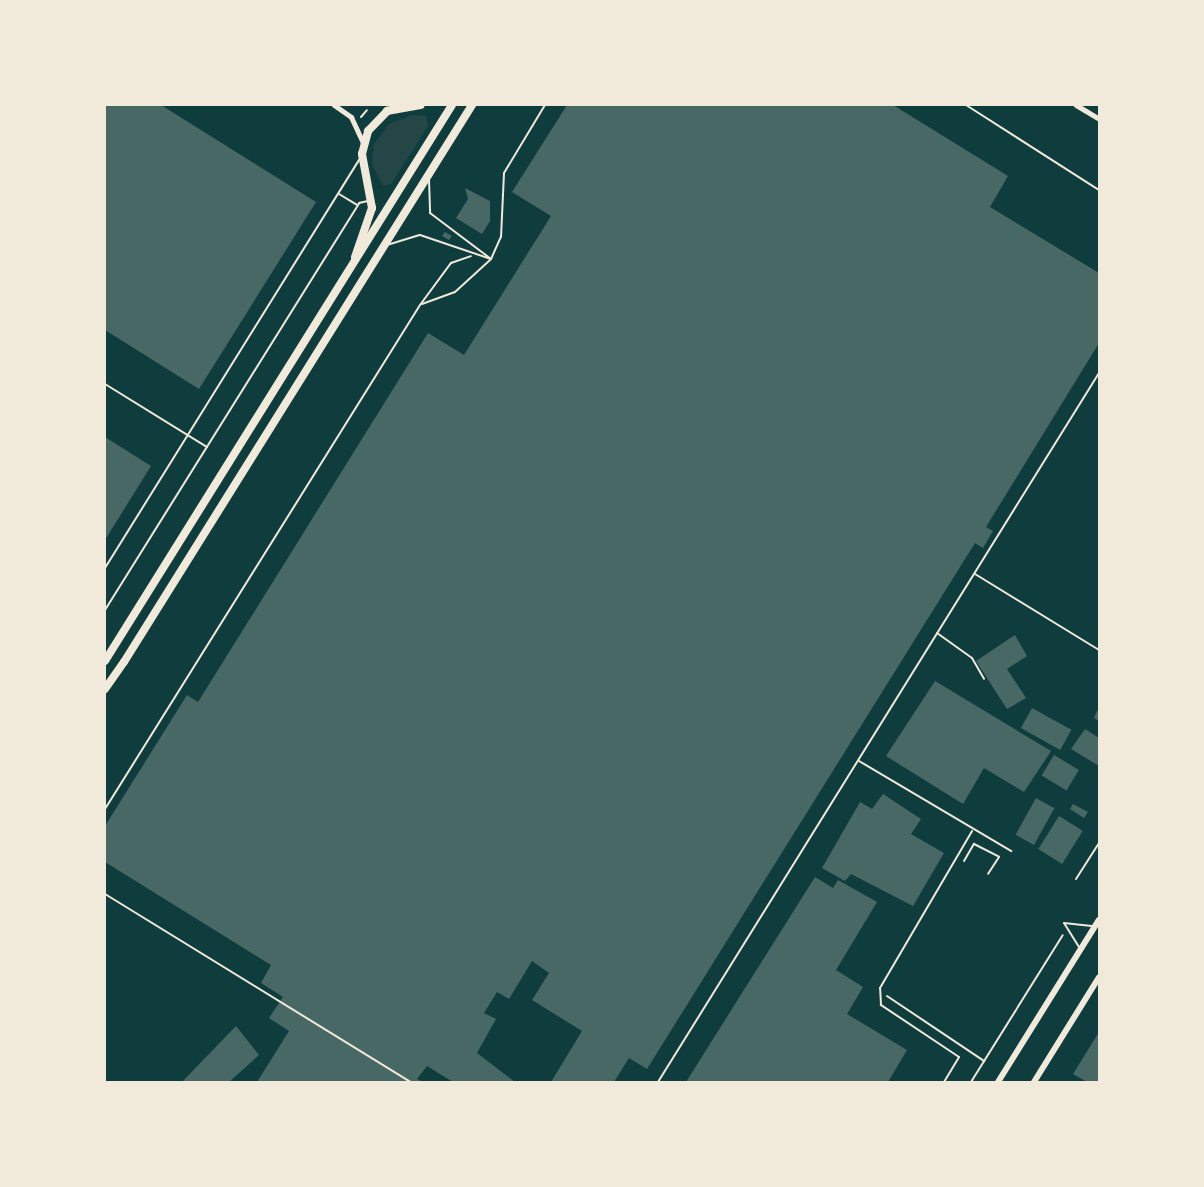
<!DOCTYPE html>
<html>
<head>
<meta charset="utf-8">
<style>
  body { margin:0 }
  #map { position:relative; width:1204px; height:1187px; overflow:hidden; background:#0f3d3e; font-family:"Space Grotesk",sans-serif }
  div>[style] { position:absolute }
  .green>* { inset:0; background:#244646 }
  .building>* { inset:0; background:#486865; transform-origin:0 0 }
  .path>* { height:2px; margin:-1px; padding:0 1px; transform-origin:1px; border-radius:1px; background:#f1e9da }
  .service>* { height:2px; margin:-1px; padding:0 1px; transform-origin:1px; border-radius:1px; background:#f1e9da }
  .minor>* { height:5px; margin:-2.5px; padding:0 2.5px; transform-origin:2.5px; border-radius:2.5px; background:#f1e9da }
  .tertiary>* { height:6px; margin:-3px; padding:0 3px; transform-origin:3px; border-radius:3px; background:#f1e9da }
  .secondary>* { height:8px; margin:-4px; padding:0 4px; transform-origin:4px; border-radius:4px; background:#f1e9da }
  .trunk>* { height:8px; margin:-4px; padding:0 4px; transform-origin:4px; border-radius:4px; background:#f1e9da }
  span { translate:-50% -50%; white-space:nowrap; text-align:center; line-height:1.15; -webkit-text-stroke:6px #f1e9da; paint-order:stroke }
  .frame { position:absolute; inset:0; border:106px solid #f1e9da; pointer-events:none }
</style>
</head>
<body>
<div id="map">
  <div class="green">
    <div style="clip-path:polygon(412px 115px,426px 116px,428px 126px,391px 184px,383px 186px,372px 164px,374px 144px,389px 124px)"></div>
  </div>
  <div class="building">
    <div style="clip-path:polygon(105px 105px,161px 105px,316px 202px,199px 389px,105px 330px)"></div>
    <div style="clip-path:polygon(567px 105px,893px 105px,1008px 176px,990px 207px,1099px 273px,1099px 343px,986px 527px,993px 531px,983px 548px,975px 543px,647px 1069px,629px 1058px,614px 1082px,551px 1082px,582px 1031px,532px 1000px,549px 973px,532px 961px,509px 999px,497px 992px,484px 1013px,496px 1019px,477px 1053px,515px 1082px,453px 1082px,427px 1066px,417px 1079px,423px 1082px,257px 1082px,289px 1031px,269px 1018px,283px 997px,261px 983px,271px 965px,105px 862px,105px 826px,187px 695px,198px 702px,428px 333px,464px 355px,551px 216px,512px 192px)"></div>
    <div style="clip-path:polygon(465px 188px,490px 201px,490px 221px,482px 234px,456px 218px,468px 199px)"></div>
    <div style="clip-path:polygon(445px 232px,452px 236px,449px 240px,442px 236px)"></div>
    <div style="clip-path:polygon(105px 437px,151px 466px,105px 540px)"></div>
    <div style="clip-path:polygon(1015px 635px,1027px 656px,1007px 669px,1026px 698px,1007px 709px,976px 661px)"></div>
    <div style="clip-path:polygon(935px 681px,1051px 751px,1024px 792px,984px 768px,963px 804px,886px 756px)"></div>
    <div style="clip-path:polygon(1099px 707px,1099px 721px,1094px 718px)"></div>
    <div style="left:1032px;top:708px;width:45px;height:23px;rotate:29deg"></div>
    <div style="clip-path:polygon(1085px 729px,1099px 738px,1099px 766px,1071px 749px)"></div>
    <div style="left:1054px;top:755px;width:29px;height:24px;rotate:31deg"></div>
    <div style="clip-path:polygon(883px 794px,921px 819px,911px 834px,944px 853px,913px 906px,851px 874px,845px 881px,822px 868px,860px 802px,872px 809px)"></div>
    <div style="left:1036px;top:798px;width:21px;height:42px;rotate:29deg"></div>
    <div style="clip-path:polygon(1073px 804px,1088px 812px,1084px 818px,1070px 809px)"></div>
    <div style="left:1059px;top:816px;width:28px;height:39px;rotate:32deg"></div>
    <div style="clip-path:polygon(815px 877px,833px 888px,838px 880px,877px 902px,836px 970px,863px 987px,847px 1014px,907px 1050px,888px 1082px,686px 1082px)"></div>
    <div style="clip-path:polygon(236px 1026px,259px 1055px,229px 1082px,182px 1082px)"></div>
    <div style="clip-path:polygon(1099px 1032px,1099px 1082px,1087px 1082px,1073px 1074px)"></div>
  </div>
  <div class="path">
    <div style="left:361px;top:117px;width:9px;rotate:-49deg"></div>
    <div style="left:964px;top:861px;width:20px;rotate:-60deg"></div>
    <div style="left:974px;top:844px;width:28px;rotate:27deg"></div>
    <div style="left:999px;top:857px;width:20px;rotate:123deg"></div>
    <div style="left:887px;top:996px;width:117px;rotate:33.8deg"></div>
    <div style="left:971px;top:1082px;width:173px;rotate:-58deg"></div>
  </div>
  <div class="service">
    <div style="left:966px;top:105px;width:158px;rotate:32.6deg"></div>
    <div style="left:429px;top:180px;width:33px;rotate:88deg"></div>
    <div style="left:430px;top:213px;width:76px;rotate:37deg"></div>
    <div style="left:339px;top:194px;width:21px;rotate:31deg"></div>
    <div style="left:387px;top:245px;width:34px;rotate:-17deg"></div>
    <div style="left:420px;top:235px;width:75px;rotate:18.7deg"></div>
    <div style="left:422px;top:304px;width:35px;rotate:-20deg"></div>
    <div style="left:455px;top:292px;width:49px;rotate:-42.5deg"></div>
    <div style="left:491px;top:259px;width:24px;rotate:-66deg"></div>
    <div style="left:501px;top:237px;width:64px;rotate:-87.3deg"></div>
    <div style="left:504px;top:173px;width:79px;rotate:-58.9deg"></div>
    <div style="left:105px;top:384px;width:120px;rotate:31.7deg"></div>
    <div style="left:105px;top:568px;width:484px;rotate:-58.1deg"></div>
    <div style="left:975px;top:574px;width:145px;rotate:31.5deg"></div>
    <div style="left:105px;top:610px;width:480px;rotate:-58deg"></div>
    <div style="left:359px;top:203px;width:9px;rotate:-13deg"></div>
    <div style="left:937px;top:633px;width:43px;rotate:35.5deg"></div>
    <div style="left:972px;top:658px;width:24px;rotate:60deg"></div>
    <div style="left:859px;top:761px;width:177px;rotate:30.6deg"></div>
    <div style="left:105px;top:809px;width:594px;rotate:-57.99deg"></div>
    <div style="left:420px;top:305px;width:52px;rotate:-53.6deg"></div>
    <div style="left:451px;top:263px;width:21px;rotate:-19deg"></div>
    <div style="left:1076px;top:879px;width:43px;rotate:-57.4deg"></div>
    <div style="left:105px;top:894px;width:359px;rotate:31.6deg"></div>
    <div style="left:1079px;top:947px;width:28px;rotate:-122deg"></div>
    <div style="left:1064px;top:923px;width:30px;rotate:6deg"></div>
    <div style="left:658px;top:1082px;width:835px;rotate:-58.12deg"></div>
    <div style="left:944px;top:1082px;width:29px;rotate:-59deg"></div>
    <div style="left:959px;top:1057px;width:94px;rotate:-146.3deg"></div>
    <div style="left:881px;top:1005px;width:17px;rotate:-93deg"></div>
    <div style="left:880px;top:988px;width:182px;rotate:-59.6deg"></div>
  </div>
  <div class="minor">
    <div style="left:334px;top:105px;width:21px;rotate:35deg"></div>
    <div style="left:351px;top:117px;width:29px;rotate:65deg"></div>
    <div style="left:391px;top:105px;width:9px;rotate:13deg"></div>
    <div style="left:1076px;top:105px;width:27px;rotate:31deg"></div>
  </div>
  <div class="tertiary">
    <div style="left:998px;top:1082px;width:191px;rotate:-58.1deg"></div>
    <div style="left:1034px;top:1082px;width:123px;rotate:-58.2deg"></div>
  </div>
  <div class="secondary">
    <div style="left:355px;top:257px;width:52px;rotate:-70.9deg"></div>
    <div style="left:372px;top:208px;width:55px;rotate:-100.5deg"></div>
    <div style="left:362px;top:154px;width:24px;rotate:-75deg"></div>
    <div style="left:368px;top:131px;width:28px;rotate:-46deg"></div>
    <div style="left:387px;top:111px;width:34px;rotate:-10deg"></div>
    <div style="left:105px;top:661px;width:655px;rotate:-58.03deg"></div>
    <div style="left:124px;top:662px;width:657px;rotate:-58deg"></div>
  </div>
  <div class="trunk">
    <div style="left:105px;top:689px;width:33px;rotate:-55deg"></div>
  </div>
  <div class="frame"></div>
</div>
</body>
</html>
